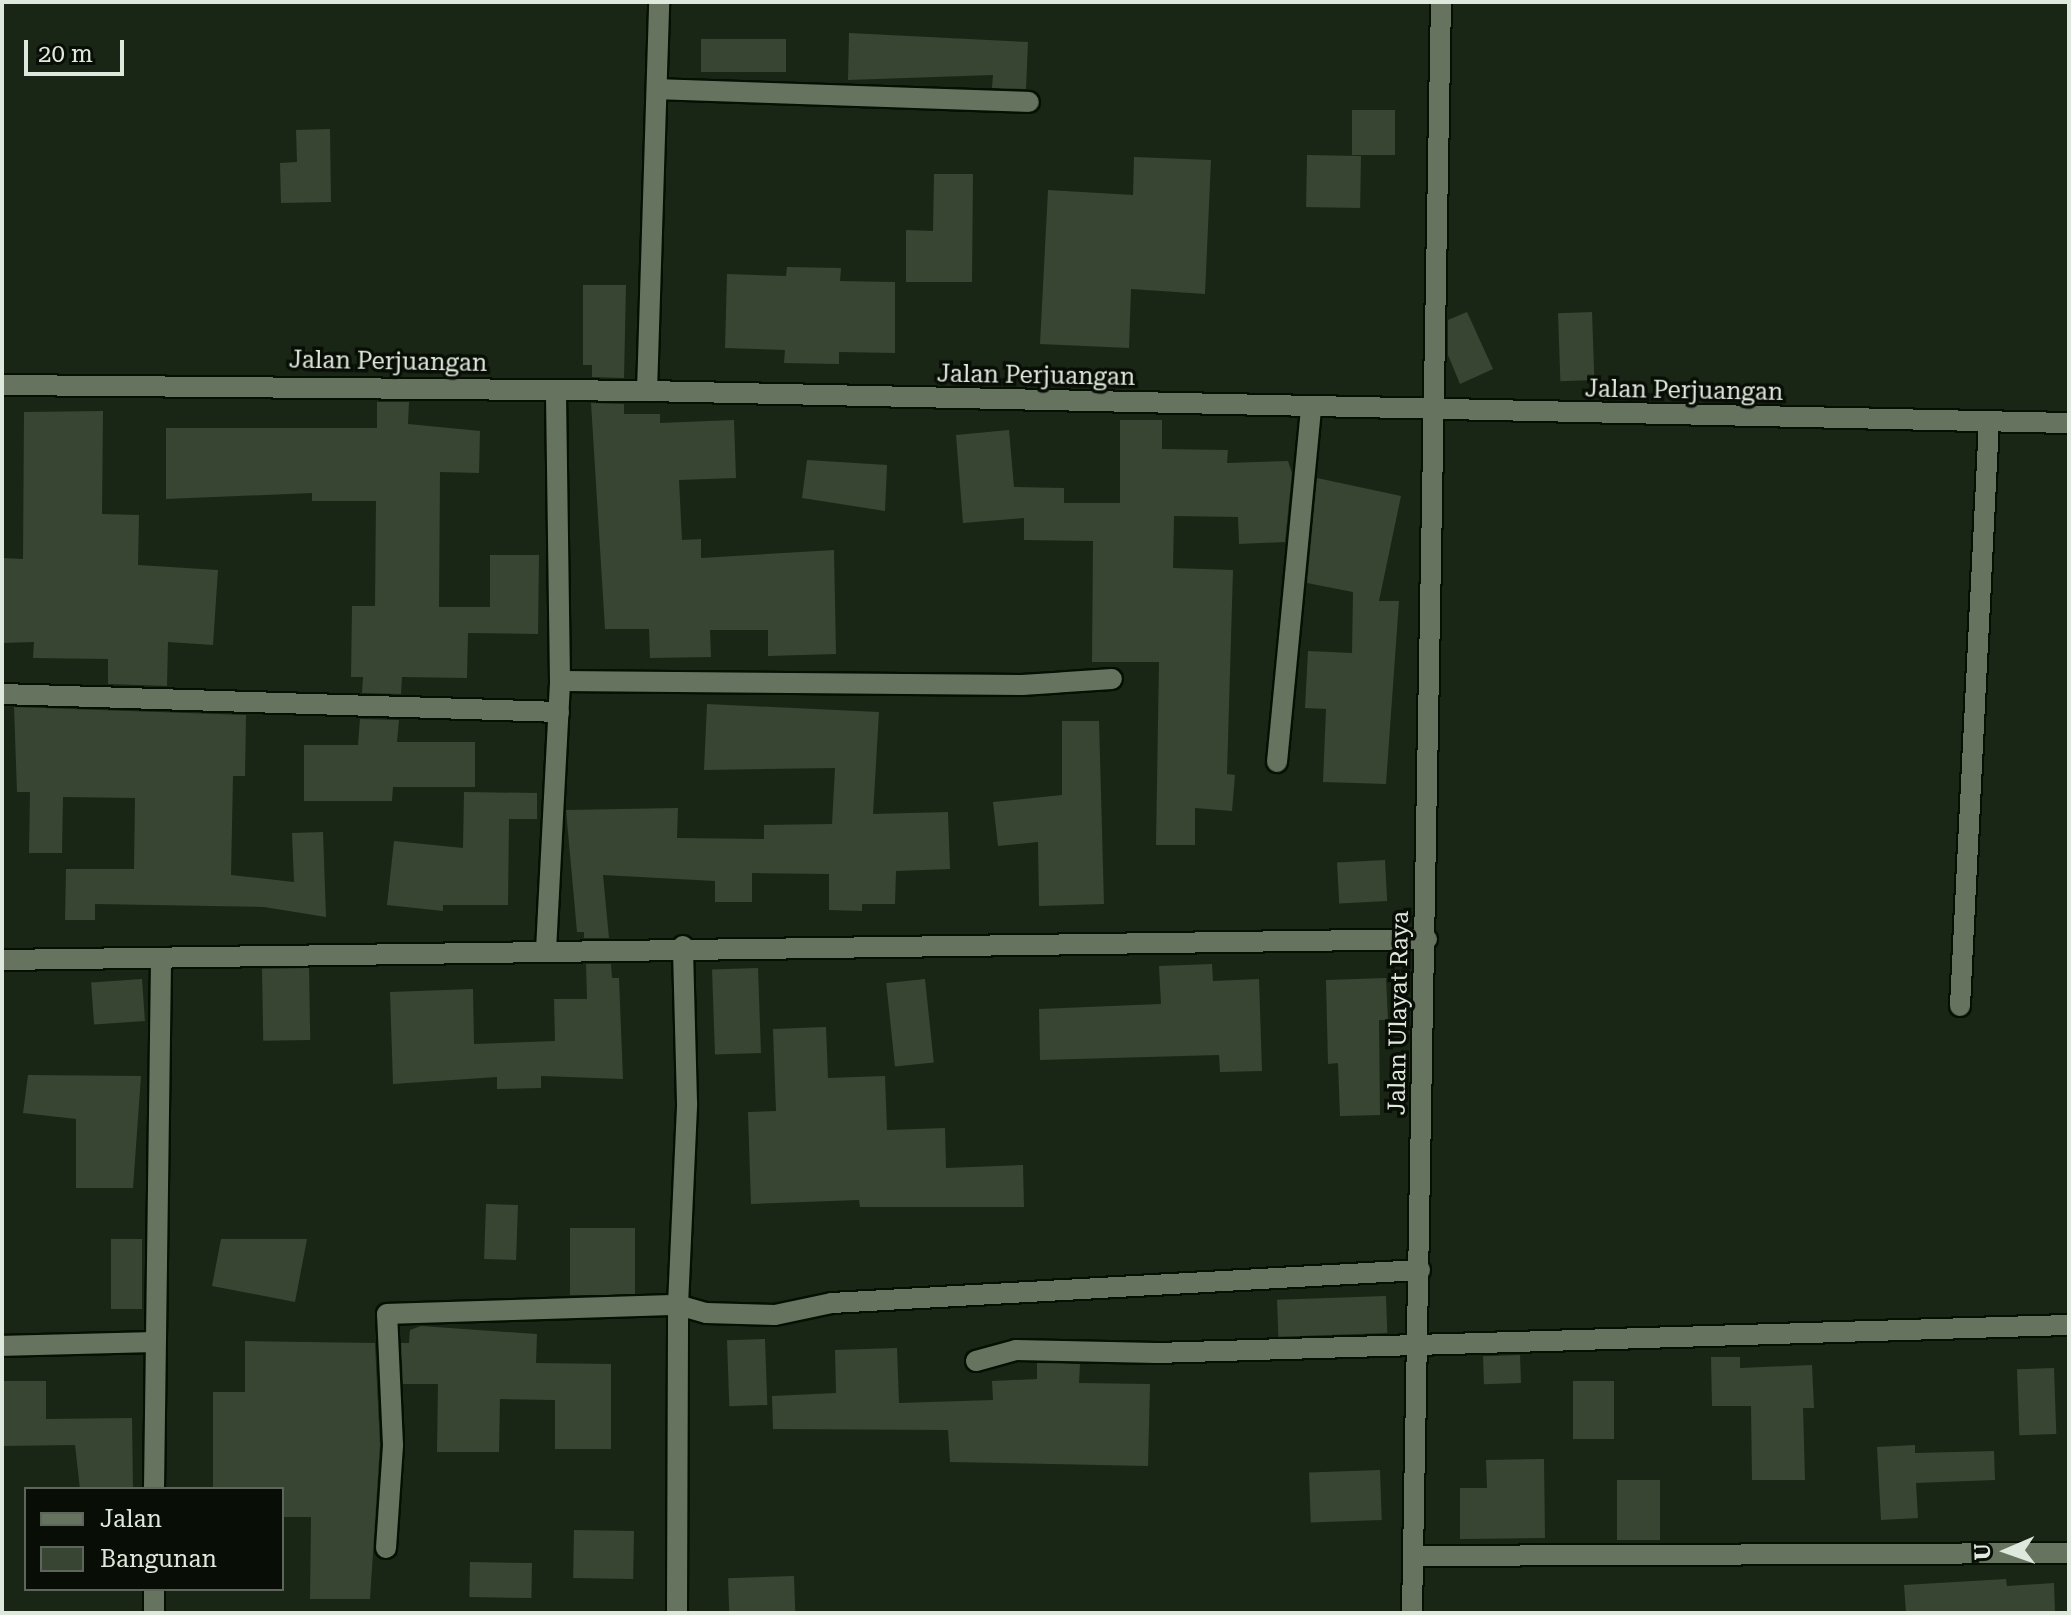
<!DOCTYPE html>
<html>
<head>
<meta charset="utf-8">
<style>
  body { margin:0 }
  #map { position:relative; width:2071px; height:1615px; overflow:hidden; background:#1a2615; font-family:"Roboto Serif",serif }
  div>[style] { position:absolute }
  .building>* { inset:0; background:#384532; transform-origin:0 0 }
  .roads { filter:drop-shadow(2px 0 #050f02) drop-shadow(-2px 0 #050f02) drop-shadow(0 2px #050f02) drop-shadow(0 -2px #050f02) }
  .lane>* { height:20px; margin:-10px; padding:0 10px; transform-origin:10px; border-radius:10px; background:#66745f }
  .street>* { height:20px; margin:-10px; padding:0 10px; transform-origin:10px; border-radius:10px; background:#66745f }
  span { translate:-50% -50%; white-space:nowrap; text-align:center; line-height:1.15; -webkit-text-stroke:7px #080e06; paint-order:stroke }
  .street-label { font-size:24px; color:#dfe8dc }
  .frame { position:absolute; inset:0; border:4px solid #dfe8dc; pointer-events:none }
  .legend { position:absolute; left:24px; top:1487px; width:260px; height:104px; box-sizing:border-box; background:#080e06; border:2px solid #5e655c; margin:0; padding:10px 14px; list-style:none; font-size:24px; color:#dfe8dc }
  .legend li { display:flex; align-items:center; gap:16px; height:40px }
  .legend b { width:40px; border:2px solid #5e655c }
  .north { position:absolute; left:1967px; top:1511px; width:80px; height:80px; -webkit-text-stroke:6px #080e06; paint-order:stroke; rotate:268deg; font-size:22px; font-weight:700; line-height:32px; text-align:center; color:#dfe8dc }
  .north::after { content:''; display:block; margin:auto; width:28px; height:36px; background:#dfe8dc; clip-path:polygon(50% 0,100% 100%,50% 72%,0 100%) }
  .scale { position:absolute; left:24px; top:40px; width:100px; height:36px; box-sizing:border-box; border:4px solid #dfe8dc; border-top:0; padding-left:10px; font-size:24px; line-height:28px; white-space:nowrap; color:#dfe8dc; -webkit-text-stroke:6px #080e06; paint-order:stroke }
</style>
</head>
<body>
<div id="map">
  <div class="building">
    <div style="clip-path:polygon(849px 33px,1028px 42px,1026px 89px,992px 88px,993px 75px,848px 80px)"></div>
    <div style="left:786px;top:39px;width:33px;height:85px;rotate:90deg"></div>
    <div style="left:1352px;top:110px;width:43px;height:45px"></div>
    <div style="clip-path:polygon(330px 129px,331px 202px,281px 203px,280px 163px,297px 162px,296px 130px)"></div>
    <div style="left:1307px;top:155px;width:54px;height:52px;rotate:1deg"></div>
    <div style="clip-path:polygon(1134px 157px,1211px 160px,1205px 294px,1131px 289px,1129px 348px,1040px 344px,1048px 190px,1133px 195px)"></div>
    <div style="clip-path:polygon(934px 174px,973px 174px,972px 282px,906px 282px,906px 230px,933px 231px)"></div>
    <div style="clip-path:polygon(787px 267px,841px 268px,840px 281px,895px 282px,895px 353px,839px 352px,839px 364px,784px 363px,785px 350px,725px 348px,727px 274px,786px 276px)"></div>
    <div style="clip-path:polygon(583px 285px,626px 285px,624px 378px,592px 377px,592px 365px,583px 365px)"></div>
    <div style="clip-path:polygon(1467px 312px,1493px 369px,1460px 384px,1448px 355px,1448px 320px)"></div>
    <div style="left:1592px;top:312px;width:68px;height:34px;rotate:88deg"></div>
    <div style="clip-path:polygon(377px 402px,409px 402px,408px 424px,480px 431px,479px 473px,440px 472px,439px 607px,490px 607px,490px 555px,539px 555px,538px 634px,468px 633px,467px 678px,402px 677px,401px 694px,362px 693px,363px 677px,351px 677px,352px 606px,375px 606px,376px 501px,312px 501px,312px 493px,166px 499px,166px 428px,377px 428px)"></div>
    <div style="clip-path:polygon(591px 403px,624px 404px,624px 414px,660px 414px,660px 423px,734px 420px,736px 478px,679px 480px,682px 540px,701px 539px,701px 558px,834px 550px,836px 654px,768px 656px,768px 630px,710px 630px,711px 657px,650px 658px,649px 629px,605px 629px)"></div>
    <div style="clip-path:polygon(103px 411px,102px 514px,139px 515px,138px 565px,218px 570px,213px 645px,168px 642px,167px 686px,108px 684px,108px 659px,33px 658px,34px 642px,2px 643px,2px 558px,23px 559px,24px 412px)"></div>
    <div style="clip-path:polygon(1120px 420px,1162px 420px,1162px 449px,1228px 450px,1227px 463px,1288px 461px,1292px 473px,1285px 542px,1239px 544px,1238px 517px,1174px 516px,1173px 568px,1233px 570px,1227px 774px,1235px 775px,1232px 811px,1195px 808px,1195px 845px,1156px 845px,1159px 662px,1092px 662px,1093px 541px,1024px 540px,1024px 518px,963px 523px,956px 435px,1009px 430px,1014px 487px,1064px 488px,1064px 503px,1120px 503px)"></div>
    <div style="clip-path:polygon(807px 460px,887px 465px,885px 511px,802px 498px)"></div>
    <div style="clip-path:polygon(1317px 478px,1401px 496px,1379px 601px,1399px 601px,1386px 784px,1323px 782px,1326px 709px,1305px 708px,1308px 651px,1352px 653px,1353px 592px,1307px 583px)"></div>
    <div style="clip-path:polygon(707px 704px,879px 712px,873px 814px,948px 812px,950px 869px,896px 871px,895px 904px,862px 904px,862px 911px,829px 910px,829px 874px,752px 873px,752px 902px,715px 902px,715px 881px,603px 875px,609px 938px,584px 938px,584px 932px,577px 932px,566px 810px,678px 808px,677px 838px,764px 839px,764px 825px,832px 824px,835px 768px,704px 770px)"></div>
    <div style="clip-path:polygon(14px 707px,246px 715px,245px 776px,233px 776px,231px 875px,294px 882px,292px 833px,323px 832px,326px 917px,264px 907px,95px 904px,95px 920px,65px 920px,66px 869px,134px 869px,135px 798px,63px 797px,62px 853px,29px 853px,30px 792px,17px 792px)"></div>
    <div style="clip-path:polygon(360px 719px,399px 720px,397px 742px,475px 742px,475px 787px,393px 787px,392px 801px,304px 801px,304px 745px,358px 745px)"></div>
    <div style="clip-path:polygon(1062px 721px,1099px 721px,1104px 904px,1039px 906px,1038px 842px,998px 846px,993px 802px,1062px 795px)"></div>
    <div style="clip-path:polygon(464px 792px,537px 793px,537px 819px,509px 819px,508px 905px,443px 905px,443px 911px,387px 905px,394px 841px,463px 848px)"></div>
    <div style="left:1385px;top:860px;width:41px;height:48px;rotate:87deg"></div>
    <div style="clip-path:polygon(586px 964px,611px 964px,612px 978px,619px 978px,623px 1079px,541px 1076px,541px 1088px,497px 1089px,497px 1077px,393px 1084px,390px 992px,473px 989px,474px 1044px,555px 1041px,554px 999px,587px 999px)"></div>
    <div style="clip-path:polygon(1212px 964px,1213px 981px,1259px 979px,1262px 1071px,1220px 1072px,1219px 1055px,1040px 1060px,1039px 1009px,1161px 1004px,1159px 966px)"></div>
    <div style="left:309px;top:968px;width:72px;height:47px;rotate:89deg"></div>
    <div style="left:758px;top:968px;width:85px;height:46px;rotate:88deg"></div>
    <div style="clip-path:polygon(1386px 978px,1388px 1020px,1379px 1020px,1380px 1115px,1340px 1116px,1338px 1063px,1328px 1064px,1326px 980px)"></div>
    <div style="left:142px;top:979px;width:42px;height:51px;rotate:86deg"></div>
    <div style="left:925px;top:979px;width:84px;height:39px;rotate:84deg"></div>
    <div style="clip-path:polygon(826px 1027px,828px 1078px,885px 1076px,887px 1130px,945px 1128px,946px 1168px,1023px 1165px,1024px 1207px,860px 1207px,859px 1200px,751px 1204px,748px 1112px,776px 1111px,773px 1029px)"></div>
    <div style="clip-path:polygon(28px 1075px,141px 1076px,133px 1188px,76px 1188px,76px 1119px,23px 1113px)"></div>
    <div style="left:486px;top:1204px;width:32px;height:55px;rotate:2deg"></div>
    <div style="left:570px;top:1228px;width:65px;height:67px"></div>
    <div style="left:111px;top:1239px;width:31px;height:70px"></div>
    <div style="clip-path:polygon(221px 1239px,307px 1239px,295px 1302px,212px 1286px)"></div>
    <div style="left:1386px;top:1296px;width:37px;height:109px;rotate:88deg"></div>
    <div style="clip-path:polygon(421px 1326px,537px 1334px,536px 1363px,611px 1364px,611px 1449px,555px 1449px,555px 1400px,500px 1399px,499px 1452px,437px 1452px,438px 1384px,403px 1384px,401px 1343px,409px 1343px,410px 1330px)"></div>
    <div style="left:765px;top:1339px;width:66px;height:38px;rotate:88deg"></div>
    <div style="clip-path:polygon(245px 1341px,375px 1343px,380px 1445px,370px 1599px,310px 1599px,311px 1517px,282px 1517px,282px 1489px,213px 1489px,213px 1392px,245px 1392px)"></div>
    <div style="clip-path:polygon(897px 1348px,899px 1403px,993px 1400px,992px 1381px,1037px 1379px,1037px 1363px,1080px 1364px,1079px 1383px,1150px 1384px,1148px 1466px,950px 1462px,948px 1430px,773px 1429px,772px 1396px,836px 1393px,835px 1350px)"></div>
    <div style="left:1520px;top:1355px;width:28px;height:37px;rotate:88deg"></div>
    <div style="clip-path:polygon(1711px 1357px,1740px 1357px,1740px 1368px,1812px 1365px,1814px 1408px,1803px 1408px,1805px 1480px,1752px 1480px,1751px 1406px,1712px 1406px)"></div>
    <div style="left:2054px;top:1368px;width:66px;height:37px;rotate:88deg"></div>
    <div style="clip-path:polygon(2px 1381px,46px 1381px,46px 1419px,132px 1418px,133px 1489px,80px 1489px,75px 1445px,2px 1446px)"></div>
    <div style="left:1573px;top:1381px;width:41px;height:58px"></div>
    <div style="clip-path:polygon(1915px 1445px,1915px 1453px,1994px 1451px,1995px 1480px,1916px 1483px,1918px 1518px,1881px 1520px,1877px 1447px)"></div>
    <div style="clip-path:polygon(1544px 1459px,1545px 1538px,1460px 1539px,1460px 1488px,1487px 1488px,1486px 1460px)"></div>
    <div style="left:1380px;top:1470px;width:50px;height:71px;rotate:88deg"></div>
    <div style="left:1660px;top:1480px;width:60px;height:43px;rotate:90deg"></div>
    <div style="left:574px;top:1530px;width:60px;height:48px;rotate:1deg"></div>
    <div style="left:470px;top:1562px;width:62px;height:35px;rotate:1deg"></div>
    <div style="left:794px;top:1576px;width:37px;height:66px;rotate:88deg"></div>
    <div style="clip-path:polygon(2006px 1579px,2007px 1586px,2054px 1583px,2055px 1613px,1906px 1613px,1904px 1585px)"></div>
  </div>
  <div class="roads">
    <div class="lane">
      <div style="left:1960px;top:1006px;width:585px;rotate:-87.16deg"></div>
    </div>
    <div class="street">
      <div style="left:657px;top:89px;width:372px;rotate:2deg"></div>
      <div style="left:2px;top:385px;width:645px;rotate:0.53deg"></div>
      <div style="left:647px;top:391px;width:1422px;rotate:1.29deg"></div>
      <div style="left:647px;top:391px;width:389px;rotate:-88.2deg"></div>
      <div style="left:560px;top:681px;width:462px;rotate:0.5deg"></div>
      <div style="left:1022px;top:685px;width:90px;rotate:-3.8deg"></div>
      <div style="left:2px;top:694px;width:557px;rotate:1.85deg"></div>
      <div style="left:1277px;top:762px;width:357px;rotate:-84.5deg"></div>
      <div style="left:546px;top:950px;width:269px;rotate:-87deg"></div>
      <div style="left:560px;top:681px;width:289px;rotate:-90.8deg"></div>
      <div style="left:2px;top:960px;width:1425px;rotate:-0.84deg"></div>
      <div style="left:2px;top:1346px;width:153px;rotate:-1.5deg"></div>
      <div style="left:976px;top:1361px;width:41px;rotate:-15.4deg"></div>
      <div style="left:1016px;top:1350px;width:140px;rotate:1.2deg"></div>
      <div style="left:1156px;top:1353px;width:913px;rotate:-1.76deg"></div>
      <div style="left:154px;top:1489px;width:529px;rotate:-89.24deg"></div>
      <div style="left:386px;top:1548px;width:103px;rotate:-86.1deg"></div>
      <div style="left:393px;top:1445px;width:131px;rotate:-92.6deg"></div>
      <div style="left:387px;top:1314px;width:291px;rotate:-1.8deg"></div>
      <div style="left:678px;top:1305px;width:202px;rotate:-87.4deg"></div>
      <div style="left:687px;top:1103px;width:157px;rotate:-91.5deg"></div>
      <div style="left:1413px;top:1556px;width:656px;rotate:-0.26deg"></div>
      <div style="left:154px;top:1613px;width:24px;rotate:-90deg"></div>
      <div style="left:677px;top:1613px;width:308px;rotate:-89.8deg"></div>
      <div style="left:678px;top:1305px;width:29px;rotate:16deg"></div>
      <div style="left:706px;top:1313px;width:69px;rotate:1.7deg"></div>
      <div style="left:775px;top:1315px;width:58px;rotate:-11.9deg"></div>
      <div style="left:832px;top:1303px;width:589px;rotate:-3.21deg"></div>
      <div style="left:1412px;top:1613px;width:1611px;rotate:-88.97deg"></div>
    </div>
  </div>
  <div class="street-label">
    <span style="left:388px;top:362px;rotate:1deg">Jalan Perjuangan</span>
    <span style="left:1036px;top:376px;rotate:1deg">Jalan Perjuangan</span>
    <span style="left:1684px;top:391px;rotate:1deg">Jalan Perjuangan</span>
    <span style="left:1399px;top:1013px;rotate:-89deg">Jalan Ulayat Raya</span>
  </div>
  <div class="frame"></div>
  <ul class="legend">
  <li><b style="height:10px;background:#66745f"></b>Jalan</li>
  <li><b style="height:22px;background:#384532"></b>Bangunan</li>
  </ul>
  <div class="north">U</div>
  <div class="scale">20 m</div>
</div>
</body>
</html>
